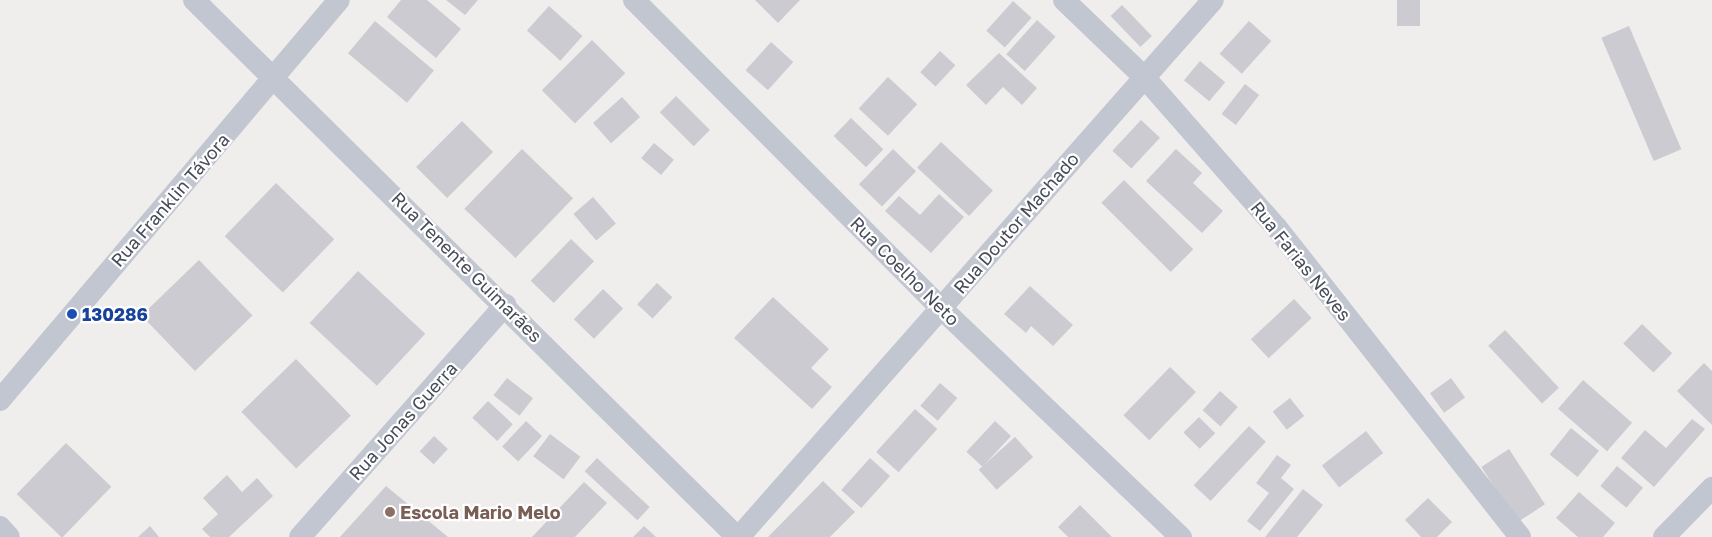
<!DOCTYPE html>
<html>
<head>
<meta charset="utf-8">
<style>
  body { margin:0 }
  #map { position:relative; width:1712px; height:537px; overflow:hidden; background:#f0eeed; font-family:"Golos Text",sans-serif }
  div>[style] { position:absolute }
  .building>* { inset:0; background:#cbcbd1; transform-origin:0 0 }
  .minor>* { height:22px; margin:-11px; padding:0 11px; transform-origin:11px; border-radius:11px; background:#c2c6d1 }
  .dots>* { width:14px; height:14px; translate:-50% -50%; box-sizing:border-box; border:2px solid #fff; border-radius:50% }
  span { translate:-50% -50%; white-space:nowrap; text-align:center; line-height:1.15; -webkit-text-stroke:4.5px #fff; paint-order:stroke }
  .street-label { font-size:18px; color:#474c58 }
  .transit-label { font-size:18px; color:#164399; font-weight:700 }
  .left { translate:0 -50%; text-align:left }
  .education-label { font-size:18px; color:#785e54; font-weight:700 }
</style>
</head>
<body>
<div id="map">
  <div class="building">
    <div style="clip-path:polygon(401px 0,427px 0,461px 29px,436px 58px,387px 17px)"></div>
    <div style="clip-path:polygon(446px 0,478px 0,465px 15px)"></div>
    <div style="clip-path:polygon(755px 0,800px 0,778px 23px)"></div>
    <div style="left:1397px;top:0;width:23px;height:26px"></div>
    <div style="left:1013px;top:1px;width:25px;height:40px;rotate:42deg"></div>
    <div style="left:1122px;top:5px;width:43px;height:16px;rotate:46deg"></div>
    <div style="left:549px;top:6px;width:45px;height:33px;rotate:42deg"></div>
    <div style="left:1037px;top:20px;width:25px;height:46px;rotate:42deg"></div>
    <div style="left:375px;top:21px;width:77px;height:42px;rotate:40deg"></div>
    <div style="left:1249px;top:21px;width:30px;height:44px;rotate:42deg"></div>
    <div style="left:1629px;top:26px;width:134px;height:30px;rotate:67deg"></div>
    <div style="left:592px;top:40px;width:47px;height:71px;rotate:45deg"></div>
    <div style="left:771px;top:42px;width:30px;height:38px;rotate:42deg"></div>
    <div style="left:940px;top:51px;width:21px;height:29px;rotate:43deg"></div>
    <div style="clip-path:polygon(999px 53px,1037px 88px,1022px 105px,1003px 87px,986px 105px,966px 85px)"></div>
    <div style="left:1200px;top:61px;width:33px;height:25px;rotate:40deg"></div>
    <div style="left:888px;top:77px;width:40px;height:43px;rotate:43deg"></div>
    <div style="left:1245px;top:84px;width:18px;height:38px;rotate:38deg"></div>
    <div style="left:676px;top:96px;width:48px;height:23px;rotate:45deg"></div>
    <div style="left:622px;top:97px;width:27px;height:39px;rotate:48deg"></div>
    <div style="left:851px;top:118px;width:45px;height:25px;rotate:44deg"></div>
    <div style="left:1141px;top:120px;width:26px;height:42px;rotate:43deg"></div>
    <div style="left:462px;top:121px;width:44px;height:65px;rotate:45deg"></div>
    <div style="left:941px;top:142px;width:71px;height:35px;rotate:43deg"></div>
    <div style="left:654px;top:143px;width:26px;height:20px;rotate:40deg"></div>
    <div style="left:522px;top:149px;width:71px;height:83px;rotate:44deg"></div>
    <div style="left:893px;top:149px;width:32px;height:49px;rotate:44deg"></div>
    <div style="clip-path:polygon(1176px 149px,1202px 173px,1193px 183px,1223px 211px,1202px 233px,1146px 181px)"></div>
    <div style="left:1124px;top:180px;width:98px;height:32px;rotate:45deg"></div>
    <div style="left:276px;top:183px;width:81px;height:74px;rotate:44deg"></div>
    <div style="clip-path:polygon(939px 194px,964px 217px,931px 253px,885px 211px,899px 196px,920px 215px)"></div>
    <div style="left:593px;top:197px;width:35px;height:26px;rotate:49deg"></div>
    <div style="left:571px;top:239px;width:32px;height:58px;rotate:44deg"></div>
    <div style="left:199px;top:260px;width:77px;height:80px;rotate:46deg"></div>
    <div style="left:358px;top:271px;width:92px;height:71px;rotate:43deg"></div>
    <div style="left:657px;top:283px;width:21px;height:29px;rotate:43deg"></div>
    <div style="clip-path:polygon(1030px 286px,1073px 325px,1053px 346px,1031px 326px,1026px 333px,1004px 314px)"></div>
    <div style="left:603px;top:289px;width:28px;height:42px;rotate:44deg"></div>
    <div style="clip-path:polygon(773px 297px,829px 349px,811px 368px,832px 387px,812px 409px,734px 338px)"></div>
    <div style="left:1294px;top:299px;width:26px;height:59px;rotate:47deg"></div>
    <div style="left:1642px;top:324px;width:42px;height:27px;rotate:44deg"></div>
    <div style="left:1505px;top:330px;width:79px;height:23px;rotate:47deg"></div>
    <div style="left:296px;top:359px;width:79px;height:76px;rotate:46deg"></div>
    <div style="clip-path:polygon(1704px 363px,1712px 371px,1712px 425px,1677px 391px)"></div>
    <div style="left:1170px;top:367px;width:36px;height:67px;rotate:44deg"></div>
    <div style="left:507px;top:378px;width:33px;height:22px;rotate:38deg"></div>
    <div style="left:1451px;top:378px;width:24px;height:26px;rotate:54deg"></div>
    <div style="left:1583px;top:380px;width:65px;height:38px;rotate:41deg"></div>
    <div style="left:940px;top:383px;width:23px;height:30px;rotate:41deg"></div>
    <div style="left:1220px;top:391px;width:24px;height:26px;rotate:42deg"></div>
    <div style="left:1290px;top:398px;width:23px;height:22px;rotate:52deg"></div>
    <div style="left:488px;top:401px;width:34px;height:23px;rotate:43deg"></div>
    <div style="left:915px;top:409px;width:30px;height:58px;rotate:42deg"></div>
    <div style="left:1199px;top:417px;width:23px;height:22px;rotate:45deg"></div>
    <div style="clip-path:polygon(1692px 419px,1705px 429px,1654px 487px,1621px 458px,1645px 430px,1666px 448px)"></div>
    <div style="left:526px;top:421px;width:22px;height:35px;rotate:43deg"></div>
    <div style="left:995px;top:421px;width:22px;height:42px;rotate:43deg"></div>
    <div style="left:1249px;top:426px;width:23px;height:81px;rotate:43deg"></div>
    <div style="left:1571px;top:428px;width:36px;height:34px;rotate:39deg"></div>
    <div style="left:1366px;top:431px;width:28px;height:56px;rotate:52deg"></div>
    <div style="left:550px;top:434px;width:38px;height:28px;rotate:37deg"></div>
    <div style="left:434px;top:436px;width:19px;height:21px;rotate:43deg"></div>
    <div style="left:1015px;top:437px;width:27px;height:49px;rotate:48deg"></div>
    <div style="left:66px;top:443px;width:63px;height:71px;rotate:44deg"></div>
    <div style="left:1509px;top:449px;width:66px;height:33px;rotate:57deg"></div>
    <div style="clip-path:polygon(1277px 455px,1291px 465px,1281px 478px,1294px 489px,1260px 531px,1247px 521px,1269px 493px,1256px 483px)"></div>
    <div style="left:597px;top:458px;width:72px;height:18px;rotate:43deg"></div>
    <div style="left:870px;top:458px;width:27px;height:43px;rotate:42deg"></div>
    <div style="left:1617px;top:466px;width:34px;height:26px;rotate:40deg"></div>
    <div style="clip-path:polygon(227px 475px,242px 492px,257px 478px,273px 496px,229px 537px,210px 537px,202px 529px,218px 514px,203px 498px)"></div>
    <div style="clip-path:polygon(823px 481px,855px 512px,830px 537px,768px 537px)"></div>
    <div style="clip-path:polygon(584px 482px,607px 503px,575px 537px,532px 537px)"></div>
    <div style="clip-path:polygon(386px 486px,448px 537px,340px 537px)"></div>
    <div style="clip-path:polygon(1303px 489px,1323px 505px,1297px 537px,1265px 537px)"></div>
    <div style="clip-path:polygon(1579px 492px,1615px 523px,1603px 537px,1578px 537px,1556px 518px)"></div>
    <div style="clip-path:polygon(1428px 498px,1452px 522px,1437px 537px,1421px 537px,1405px 520px)"></div>
    <div style="clip-path:polygon(1080px 505px,1112px 537px,1068px 537px,1058px 527px)"></div>
    <div style="clip-path:polygon(150px 526px,159px 537px,138px 537px)"></div>
    <div style="clip-path:polygon(644px 526px,656px 537px,633px 537px)"></div>
  </div>
  <div class="minor">
    <div style="left:194px;top:0;width:764px;rotate:44.68deg"></div>
    <div style="left:634px;top:0;width:435px;rotate:45.1deg"></div>
    <div style="left:941px;top:308px;width:332px;rotate:43.7deg"></div>
    <div style="left:1064px;top:0;width:112px;rotate:43.9deg"></div>
    <div style="left:1145px;top:78px;width:200px;rotate:48.7deg"></div>
    <div style="left:1277px;top:228px;width:393px;rotate:51.8deg"></div>
    <div style="left:0;top:400px;width:524px;rotate:-49.72deg"></div>
    <div style="left:0;top:527px;width:13px;rotate:48deg"></div>
    <div style="left:300px;top:537px;width:310px;rotate:-48.5deg"></div>
    <div style="left:739px;top:537px;width:716px;rotate:-48.57deg"></div>
    <div style="left:1664px;top:537px;width:69px;rotate:-45.6deg"></div>
  </div>
  <div class="dots">
    <div style="left:72px;top:314px;background:#1a4fb4"></div>
    <div style="left:390px;top:512px;background:#8d6e63"></div>
  </div>
  <div class="street-label">
    <span style="left:170px;top:200px;rotate:-49deg">Rua Franklin Távora</span>
    <span style="left:1016px;top:223px;rotate:-49deg">Rua Doutor Machado</span>
    <span style="left:1301px;top:261px;rotate:51deg">Rua Farias Neves</span>
    <span style="left:467px;top:267px;rotate:45deg">Rua Tenente Guimarães</span>
    <span style="left:905px;top:271px;rotate:45deg">Rua Coelho Neto</span>
    <span style="left:403px;top:421px;rotate:-48deg">Rua Jonas Guerra</span>
  </div>
  <div class="transit-label">
    <span class="left" style="left:82px;top:314px">130286</span>
  </div>
  <div class="education-label">
    <span class="left" style="left:400px;top:512px">Escola Mario Melo</span>
  </div>
</div>
</body>
</html>
